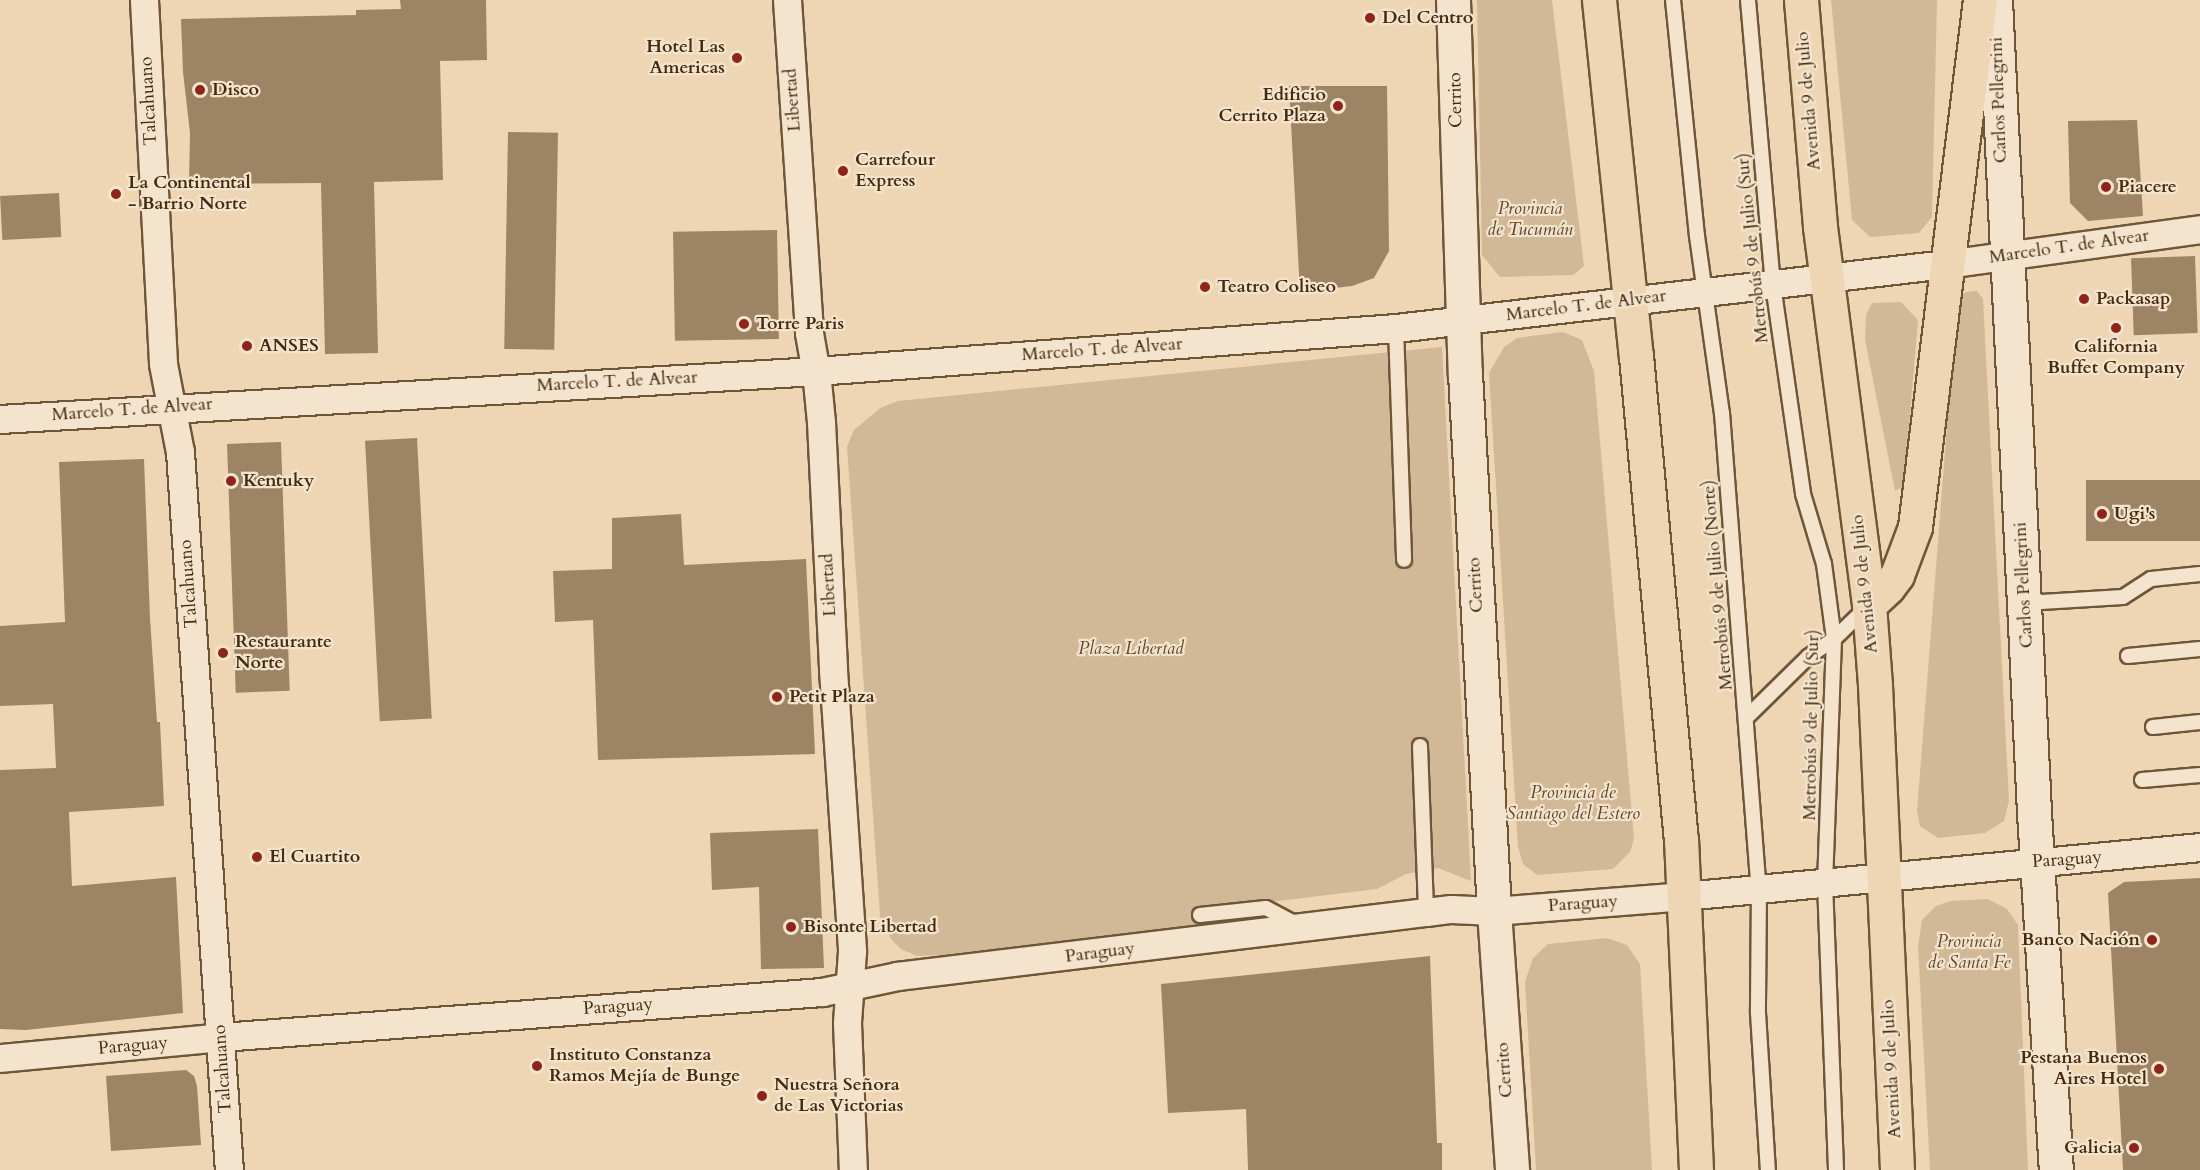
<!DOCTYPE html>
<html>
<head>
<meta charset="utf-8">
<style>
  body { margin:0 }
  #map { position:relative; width:2200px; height:1170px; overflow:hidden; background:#eed6b4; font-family:Cardo,serif }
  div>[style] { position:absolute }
  .green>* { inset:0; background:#d1b998 }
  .building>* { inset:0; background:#9c8465; transform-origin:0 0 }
  .roads { filter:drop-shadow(2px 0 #6e5638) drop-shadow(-2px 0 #6e5638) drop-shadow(0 2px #6e5638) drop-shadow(0 -2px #6e5638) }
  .lane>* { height:14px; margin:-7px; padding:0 7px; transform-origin:7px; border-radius:7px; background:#f4e4ce }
  .street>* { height:27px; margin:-13.5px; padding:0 13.5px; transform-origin:13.5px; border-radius:13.5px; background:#f4e4ce }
  .secondary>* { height:33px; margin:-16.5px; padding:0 16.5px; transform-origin:16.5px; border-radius:16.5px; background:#f4e4ce }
  .highway>* { height:33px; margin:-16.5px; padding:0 16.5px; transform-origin:16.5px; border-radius:16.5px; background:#eed6b4 }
  .dots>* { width:16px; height:16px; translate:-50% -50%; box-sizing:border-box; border:3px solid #f4e4ce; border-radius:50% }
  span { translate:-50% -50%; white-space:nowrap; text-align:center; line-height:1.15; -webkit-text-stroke:4.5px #f4e4ce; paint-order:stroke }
  .poi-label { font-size:18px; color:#442b0f; font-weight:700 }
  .left { translate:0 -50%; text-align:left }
  .right { translate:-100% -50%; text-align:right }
  .street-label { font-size:18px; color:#442b0f }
  .park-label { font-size:18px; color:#60472a; font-style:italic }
</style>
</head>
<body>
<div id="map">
  <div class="green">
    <div style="clip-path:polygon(1477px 0,1552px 0,1584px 266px,1573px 275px,1500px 277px,1482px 255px)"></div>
    <div style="clip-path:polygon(1831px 0,1937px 0,1932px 217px,1919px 233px,1870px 237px,1852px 220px)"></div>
    <div style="clip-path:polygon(1977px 291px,1983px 299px,2009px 801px,2004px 821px,1985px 833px,1938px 838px,1920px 826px,1917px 811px,1957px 297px,1966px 292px)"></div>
    <div style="clip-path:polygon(1901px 302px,1918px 320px,1904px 486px,1895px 491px,1865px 340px,1866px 315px,1872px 303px)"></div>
    <div style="clip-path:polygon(1563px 332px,1582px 340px,1594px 371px,1634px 839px,1630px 852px,1613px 869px,1537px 875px,1523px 864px,1518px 847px,1489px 373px,1504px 347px,1517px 338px)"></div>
    <div style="clip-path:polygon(1442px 347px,1471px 881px,1438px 868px,1406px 874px,1377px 889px,1195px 911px,1196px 926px,941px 955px,917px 956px,901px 949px,891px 939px,880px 916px,847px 447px,854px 430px,880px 408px,898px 401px)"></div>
    <div style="clip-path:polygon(1988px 899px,2007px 909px,2018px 925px,2028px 1170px,1930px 1170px,1918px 946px,1922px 920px,1936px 906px,1950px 901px)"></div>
    <div style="clip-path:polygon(1607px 938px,1627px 945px,1640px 964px,1652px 1170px,1536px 1170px,1525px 982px,1533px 958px,1548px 944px)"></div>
  </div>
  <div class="building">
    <div style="clip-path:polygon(400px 0,486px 0,487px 60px,440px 61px,443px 180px,374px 182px,378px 353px,325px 354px,321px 183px,189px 184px,190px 133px,183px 72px,181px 19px,356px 15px,356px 10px,401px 9px)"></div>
    <div style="clip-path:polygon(1289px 86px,1387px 86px,1389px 251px,1374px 278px,1352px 286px,1300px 292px)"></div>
    <div style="clip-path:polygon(2137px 120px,2143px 216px,2088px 221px,2070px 203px,2068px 121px)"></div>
    <div style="left:508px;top:132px;width:50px;height:217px;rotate:1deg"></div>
    <div style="left:59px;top:193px;width:44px;height:59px;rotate:87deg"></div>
    <div style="left:777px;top:230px;width:109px;height:104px;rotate:89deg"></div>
    <div style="left:2195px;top:256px;width:77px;height:64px;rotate:88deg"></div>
    <div style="left:417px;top:438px;width:281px;height:52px;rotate:87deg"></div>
    <div style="left:281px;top:442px;width:249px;height:54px;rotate:88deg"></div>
    <div style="clip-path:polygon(144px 459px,150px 618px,157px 722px,160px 722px,164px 806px,69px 812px,72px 886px,176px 877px,183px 1013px,26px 1030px,0 1029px,0 770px,56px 768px,53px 704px,0 706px,0 626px,65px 622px,59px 462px)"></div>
    <div style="left:2200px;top:480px;width:61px;height:114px;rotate:90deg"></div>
    <div style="clip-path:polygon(681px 514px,684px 565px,806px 559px,815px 754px,598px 760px,593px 620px,555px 622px,553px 571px,612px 569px,612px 518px)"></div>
    <div style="clip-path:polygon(818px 829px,824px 968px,761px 969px,759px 887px,712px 890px,710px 833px)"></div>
    <div style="clip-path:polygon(2200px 878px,2200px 1170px,2123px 1170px,2108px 893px,2124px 882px)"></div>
    <div style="clip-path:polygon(1430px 956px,1437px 1143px,1442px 1143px,1442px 1170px,1248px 1170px,1246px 1109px,1168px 1113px,1161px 984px)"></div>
    <div style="clip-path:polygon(186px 1070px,194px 1076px,197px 1086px,201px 1145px,111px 1151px,106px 1076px)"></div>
  </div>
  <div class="roads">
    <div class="lane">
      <div style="left:1673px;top:0;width:237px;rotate:84.2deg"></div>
      <div style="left:1697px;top:236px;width:179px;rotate:82deg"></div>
      <div style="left:1722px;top:413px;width:477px;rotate:85.6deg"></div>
      <div style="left:1759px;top:889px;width:124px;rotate:90.5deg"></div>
      <div style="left:1758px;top:1013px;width:157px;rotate:86.4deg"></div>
      <div style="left:1748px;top:0;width:286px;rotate:85deg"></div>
      <div style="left:1773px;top:285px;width:211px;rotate:81.8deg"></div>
      <div style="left:1803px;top:494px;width:73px;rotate:73.3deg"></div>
      <div style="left:1824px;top:564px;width:76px;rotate:82.4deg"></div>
      <div style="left:1834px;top:639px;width:244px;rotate:92.1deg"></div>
      <div style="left:1825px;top:883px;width:287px;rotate:87.8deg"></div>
      <div style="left:1396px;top:328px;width:232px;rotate:88deg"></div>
      <div style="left:2025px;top:603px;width:98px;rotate:-3.5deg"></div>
      <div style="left:2123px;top:597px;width:33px;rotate:-33deg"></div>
      <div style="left:2151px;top:579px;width:49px;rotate:-5.8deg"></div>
      <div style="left:2128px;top:656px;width:72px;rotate:-5.6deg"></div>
      <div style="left:1747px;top:717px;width:86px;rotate:-44.5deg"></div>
      <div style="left:1808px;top:657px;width:32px;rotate:-35deg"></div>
      <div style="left:1834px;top:639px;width:46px;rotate:-44.1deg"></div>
      <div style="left:2153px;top:727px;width:47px;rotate:-6.1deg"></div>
      <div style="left:1420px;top:746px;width:166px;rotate:87.9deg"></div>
      <div style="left:2142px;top:780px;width:58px;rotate:-4.9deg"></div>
      <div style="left:1200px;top:915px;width:66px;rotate:-6.1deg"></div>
      <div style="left:1266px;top:908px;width:34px;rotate:28deg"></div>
    </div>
    <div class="street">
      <div style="left:144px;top:0;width:364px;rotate:87deg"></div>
      <div style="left:163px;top:364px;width:90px;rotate:79.1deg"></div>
      <div style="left:180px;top:452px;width:720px;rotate:86.1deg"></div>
      <div style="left:787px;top:0;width:334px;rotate:86.2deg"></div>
      <div style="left:809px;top:333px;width:39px;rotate:80deg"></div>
      <div style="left:816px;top:371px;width:51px;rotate:84.4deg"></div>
      <div style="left:821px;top:422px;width:248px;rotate:87.2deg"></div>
      <div style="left:833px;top:670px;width:282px;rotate:86.1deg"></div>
      <div style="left:852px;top:951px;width:72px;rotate:94deg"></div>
      <div style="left:847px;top:1023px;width:147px;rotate:87.7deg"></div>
      <div style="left:0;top:419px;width:817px;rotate:-3.37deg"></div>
      <div style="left:816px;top:371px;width:582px;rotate:-4.24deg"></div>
      <div style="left:1396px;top:328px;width:554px;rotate:-6.64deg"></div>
      <div style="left:1946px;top:264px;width:256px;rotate:-7.8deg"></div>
      <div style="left:0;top:1058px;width:222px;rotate:-5.4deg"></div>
      <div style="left:221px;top:1037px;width:603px;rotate:-4.28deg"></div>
      <div style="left:822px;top:992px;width:77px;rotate:-12deg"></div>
      <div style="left:897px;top:976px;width:533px;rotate:-6.9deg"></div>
      <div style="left:1426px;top:912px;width:25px;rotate:-7deg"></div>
      <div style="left:1451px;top:909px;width:43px;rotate:2.7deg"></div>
      <div style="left:1494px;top:911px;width:191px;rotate:-4.5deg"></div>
      <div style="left:1684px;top:896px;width:518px;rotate:-5.42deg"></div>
    </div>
    <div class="secondary">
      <div style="left:1453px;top:0;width:373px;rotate:88.2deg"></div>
      <div style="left:1465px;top:373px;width:539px;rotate:86.91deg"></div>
      <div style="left:1494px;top:911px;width:260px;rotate:86deg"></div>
      <div style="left:1995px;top:0;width:813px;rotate:87.25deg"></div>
      <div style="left:2034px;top:812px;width:359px;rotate:86.5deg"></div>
    </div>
    <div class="highway">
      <div style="left:1599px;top:0;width:358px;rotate:84.1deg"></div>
      <div style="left:1636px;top:356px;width:485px;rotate:84.7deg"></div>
      <div style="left:1681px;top:839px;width:331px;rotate:87.4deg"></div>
      <div style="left:1801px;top:0;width:228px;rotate:85.2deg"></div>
      <div style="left:1820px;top:227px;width:381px;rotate:82.6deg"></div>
      <div style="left:1869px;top:605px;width:80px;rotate:85.7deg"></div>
      <div style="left:1875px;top:685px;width:485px;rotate:87.4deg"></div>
      <div style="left:1869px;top:605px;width:26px;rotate:-43deg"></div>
      <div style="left:1888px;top:587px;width:15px;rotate:-53deg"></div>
      <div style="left:1897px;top:575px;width:51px;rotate:-69.4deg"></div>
      <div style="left:1915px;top:527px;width:531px;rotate:-82.97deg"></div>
    </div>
  </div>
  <div class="dots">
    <div style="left:1370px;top:18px;background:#8f2418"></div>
    <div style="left:737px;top:58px;background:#8f2418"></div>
    <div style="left:200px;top:90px;background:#8f2418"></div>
    <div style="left:1338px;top:106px;background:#8f2418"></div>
    <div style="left:843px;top:171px;background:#8f2418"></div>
    <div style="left:2106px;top:187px;background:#8f2418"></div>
    <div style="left:116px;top:194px;background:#8f2418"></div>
    <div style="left:1205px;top:287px;background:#8f2418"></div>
    <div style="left:2084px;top:299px;background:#8f2418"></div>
    <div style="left:744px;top:324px;background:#8f2418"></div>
    <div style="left:2116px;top:328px;background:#8f2418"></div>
    <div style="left:247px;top:346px;background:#8f2418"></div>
    <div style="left:231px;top:481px;background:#8f2418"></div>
    <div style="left:2102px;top:514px;background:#8f2418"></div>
    <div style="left:223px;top:653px;background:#8f2418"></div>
    <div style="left:777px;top:697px;background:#8f2418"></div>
    <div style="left:257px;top:857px;background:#8f2418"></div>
    <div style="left:791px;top:927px;background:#8f2418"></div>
    <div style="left:2152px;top:940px;background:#8f2418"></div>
    <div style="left:537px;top:1066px;background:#8f2418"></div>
    <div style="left:2159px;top:1069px;background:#8f2418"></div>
    <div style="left:762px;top:1096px;background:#8f2418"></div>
    <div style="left:2134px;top:1148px;background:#8f2418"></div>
  </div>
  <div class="poi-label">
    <span class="left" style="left:1382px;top:18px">Del Centro</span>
    <span class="right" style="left:725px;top:58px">Hotel Las<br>Americas</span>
    <span class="left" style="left:212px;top:90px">Disco</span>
    <span class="right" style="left:1326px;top:106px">Edificio<br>Cerrito Plaza</span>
    <span class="left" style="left:855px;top:171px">Carrefour<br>Express</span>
    <span class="left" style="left:128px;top:194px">La Continental<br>- Barrio Norte</span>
    <span class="left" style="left:2118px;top:187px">Piacere</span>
    <span class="left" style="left:1217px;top:287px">Teatro Coliseo</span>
    <span class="left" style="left:2096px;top:299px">Packasap</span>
    <span class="left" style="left:756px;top:324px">Torre Paris</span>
    <span class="left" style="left:259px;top:346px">ANSES</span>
    <span style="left:2116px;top:358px">California<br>Buffet Company</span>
    <span class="left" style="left:243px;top:481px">Kentuky</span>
    <span class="left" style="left:2114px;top:514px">Ugi's</span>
    <span class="left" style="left:235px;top:653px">Restaurante<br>Norte</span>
    <span class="left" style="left:789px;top:697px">Petit Plaza</span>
    <span class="left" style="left:269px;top:857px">El Cuartito</span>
    <span class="left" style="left:803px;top:927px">Bisonte Libertad</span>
    <span class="right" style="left:2140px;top:940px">Banco Nación</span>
    <span class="left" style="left:549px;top:1066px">Instituto Constanza<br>Ramos Mejía de Bunge</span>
    <span class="right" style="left:2147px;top:1069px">Pestana Buenos<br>Aires Hotel</span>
    <span class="left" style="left:774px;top:1096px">Nuestra Señora<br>de Las Victorias</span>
    <span class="right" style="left:2122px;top:1148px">Galicia</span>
  </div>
  <div class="street-label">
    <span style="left:793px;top:100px;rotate:-94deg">Libertad</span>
    <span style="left:1456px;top:100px;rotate:-91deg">Cerrito</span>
    <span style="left:1999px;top:100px;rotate:-92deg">Carlos Pellegrini</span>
    <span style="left:149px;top:101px;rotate:-93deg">Talcahuano</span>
    <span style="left:1809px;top:101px;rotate:-95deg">Avenida 9 de Julio</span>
    <span style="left:2069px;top:247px;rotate:-8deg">Marcelo T. de Alvear</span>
    <span style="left:1753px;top:248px;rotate:-96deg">Metrobús 9 de Julio (Sur)</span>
    <span style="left:1586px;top:306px;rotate:-7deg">Marcelo T. de Alvear</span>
    <span style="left:1102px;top:350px;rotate:-4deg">Marcelo T. de Alvear</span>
    <span style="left:617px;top:382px;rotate:-3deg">Marcelo T. de Alvear</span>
    <span style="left:132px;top:410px;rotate:-4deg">Marcelo T. de Alvear</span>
    <span style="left:189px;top:584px;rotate:-94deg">Talcahuano</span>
    <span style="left:1865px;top:584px;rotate:-96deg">Avenida 9 de Julio</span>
    <span style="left:829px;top:585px;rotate:-93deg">Libertad</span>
    <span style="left:1476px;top:585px;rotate:-93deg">Cerrito</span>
    <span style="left:1718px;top:585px;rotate:-95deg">Metrobús 9 de Julio (Norte)</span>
    <span style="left:2024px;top:585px;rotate:-93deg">Carlos Pellegrini</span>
    <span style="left:1812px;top:725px;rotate:-89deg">Metrobús 9 de Julio (Sur)</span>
    <span style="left:2067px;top:860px;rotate:-4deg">Paraguay</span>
    <span style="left:1583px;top:904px;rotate:-4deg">Paraguay</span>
    <span style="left:1100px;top:953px;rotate:-7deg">Paraguay</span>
    <span style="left:618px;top:1007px;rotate:-4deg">Paraguay</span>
    <span style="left:133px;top:1046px;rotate:-5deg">Paraguay</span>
    <span style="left:223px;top:1069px;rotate:-94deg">Talcahuano</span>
    <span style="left:1892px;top:1069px;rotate:-93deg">Avenida 9 de Julio</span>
    <span style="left:1505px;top:1070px;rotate:-94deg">Cerrito</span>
  </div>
  <div class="park-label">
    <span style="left:1530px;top:220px">Provincia<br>de Tucumán</span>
    <span style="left:1131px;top:649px">Plaza Libertad</span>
    <span style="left:1573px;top:804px">Provincia de<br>Santiago del Estero</span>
    <span style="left:1969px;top:953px">Provincia<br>de Santa Fe</span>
  </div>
</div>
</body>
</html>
